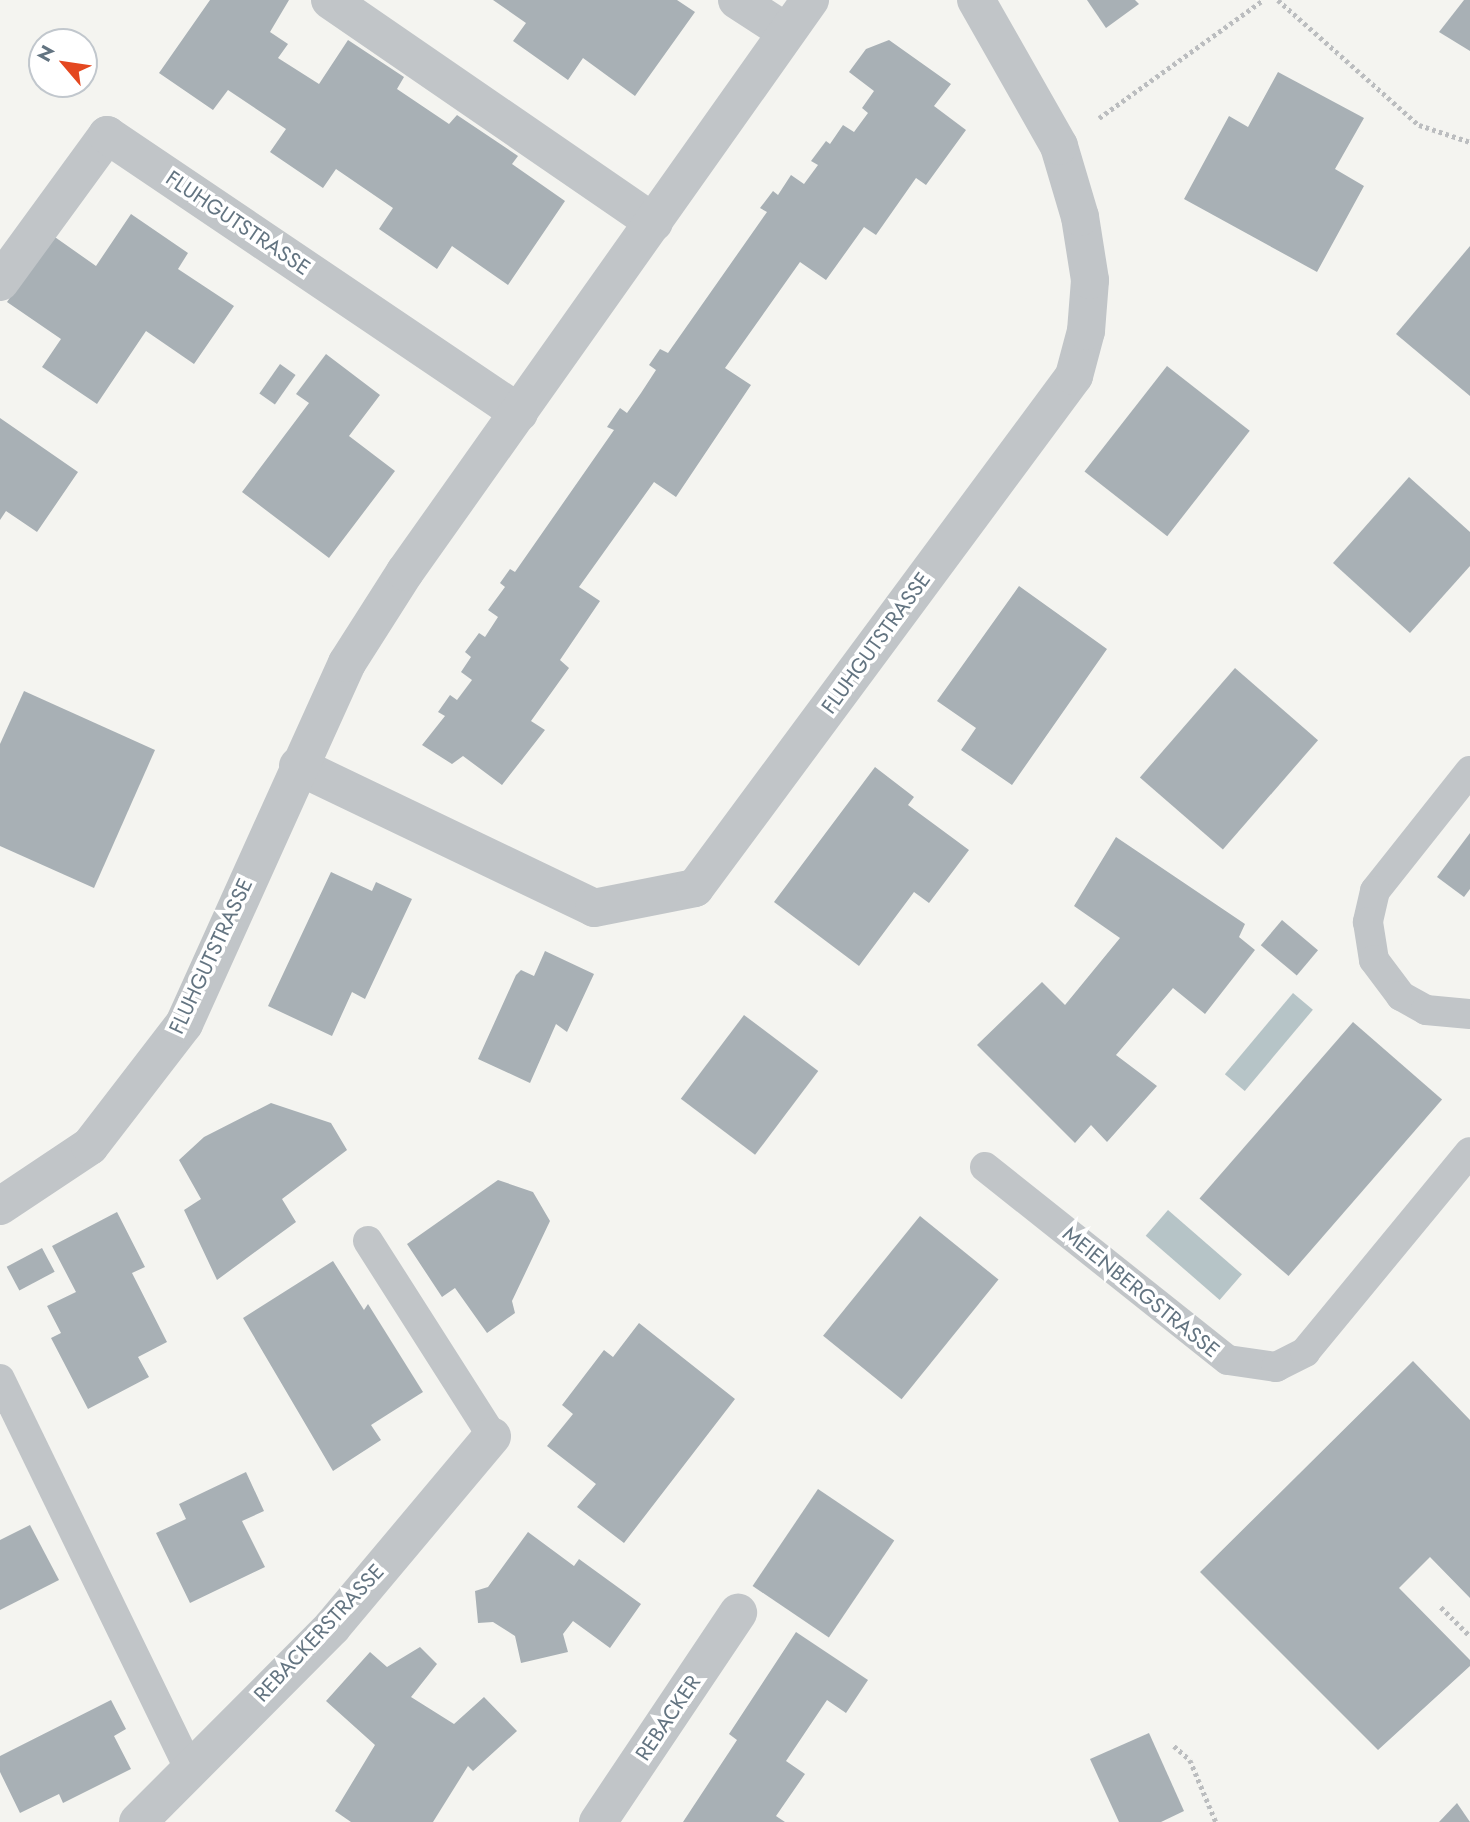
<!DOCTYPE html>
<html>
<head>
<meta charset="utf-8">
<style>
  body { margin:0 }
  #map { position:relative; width:1470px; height:1822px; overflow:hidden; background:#f4f4f0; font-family:Jost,sans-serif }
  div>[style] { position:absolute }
  .water>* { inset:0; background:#b6c4c7; transform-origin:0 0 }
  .building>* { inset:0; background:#a8b0b5; transform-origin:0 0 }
  .path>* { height:4.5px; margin-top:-2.25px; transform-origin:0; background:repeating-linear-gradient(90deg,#bbbdbf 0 3.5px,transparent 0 7px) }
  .lane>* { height:30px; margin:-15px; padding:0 15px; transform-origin:15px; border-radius:15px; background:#c1c5c8 }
  .street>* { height:38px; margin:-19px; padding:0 19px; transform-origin:19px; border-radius:19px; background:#c1c5c8 }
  span { translate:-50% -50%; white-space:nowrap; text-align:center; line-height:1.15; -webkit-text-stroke:7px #fff; paint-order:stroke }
  .street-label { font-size:21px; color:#637481 }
  .north { position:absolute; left:28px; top:28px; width:70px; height:70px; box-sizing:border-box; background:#fff; border:2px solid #c1c7cd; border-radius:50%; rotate:299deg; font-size:19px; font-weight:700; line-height:28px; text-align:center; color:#637481 }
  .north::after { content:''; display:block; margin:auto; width:24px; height:32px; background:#e44820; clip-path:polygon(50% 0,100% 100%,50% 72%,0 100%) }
</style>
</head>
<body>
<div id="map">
  <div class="water">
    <div style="left:1293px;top:993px;width:26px;height:106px;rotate:40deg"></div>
    <div style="left:1168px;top:1210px;width:98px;height:34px;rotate:41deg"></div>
  </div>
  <div class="building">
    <div style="clip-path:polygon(210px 0,289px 0,270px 32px,288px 44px,278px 58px,319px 84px,348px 40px,404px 77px,397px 89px,449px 124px,457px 115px,518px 156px,512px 164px,565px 201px,508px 285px,452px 246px,437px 269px,379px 229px,393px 208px,336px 169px,323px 188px,270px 152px,286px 129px,228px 90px,213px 110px,159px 73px)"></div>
    <div style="clip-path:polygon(493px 0,677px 0,695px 12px,635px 96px,583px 58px,568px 80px,513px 41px,526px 23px)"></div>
    <div style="clip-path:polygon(1087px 0,1135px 0,1139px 4px,1106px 28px)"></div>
    <div style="clip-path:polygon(1464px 0,1470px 0,1470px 51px,1439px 32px)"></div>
    <div style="clip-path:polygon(889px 40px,951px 84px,934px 106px,966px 130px,926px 185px,916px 178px,876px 235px,864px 227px,826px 280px,800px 262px,725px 368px,751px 385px,676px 497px,654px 482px,579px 587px,600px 601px,560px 660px,569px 668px,531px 721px,545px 730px,502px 785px,463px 756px,452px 764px,422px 745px,445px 716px,438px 712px,450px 695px,457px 700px,472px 680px,461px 672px,471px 657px,465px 652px,479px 633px,485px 637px,498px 617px,488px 610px,505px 587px,500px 583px,510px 569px,515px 572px,614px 430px,607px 427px,620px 408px,627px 413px,641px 393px,656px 370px,649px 365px,660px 349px,668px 353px,767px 212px,760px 208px,773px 191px,778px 195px,791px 175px,804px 184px,818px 165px,811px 161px,826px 141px,830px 144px,843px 125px,854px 132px,868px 113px,862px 108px,874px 91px,849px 72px,866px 49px)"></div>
    <div style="clip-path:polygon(1278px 72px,1364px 118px,1335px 169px,1364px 186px,1317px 272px,1184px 199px,1229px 116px,1248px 127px)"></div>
    <div style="clip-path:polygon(131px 214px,188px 253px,178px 269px,234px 306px,194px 364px,146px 331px,97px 404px,42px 367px,61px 339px,7px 302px,52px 235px,96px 266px)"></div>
    <div style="clip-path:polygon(1470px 246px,1470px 396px,1396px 334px)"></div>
    <div style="clip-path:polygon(326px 354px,380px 395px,349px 436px,395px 471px,329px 558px,242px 492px,309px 403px,296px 394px)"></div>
    <div style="left:280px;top:364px;width:19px;height:36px;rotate:35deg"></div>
    <div style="left:1167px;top:366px;width:105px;height:134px;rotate:38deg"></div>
    <div style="clip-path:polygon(0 418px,78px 472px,37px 532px,6px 511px,0 520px)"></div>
    <div style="clip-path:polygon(1409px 477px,1470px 532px,1470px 566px,1410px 633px,1333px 563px)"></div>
    <div style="clip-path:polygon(1019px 586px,1107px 649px,1012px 785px,961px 750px,976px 728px,937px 701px)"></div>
    <div style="left:1235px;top:668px;width:110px;height:145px;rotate:41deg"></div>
    <div style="clip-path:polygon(24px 691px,155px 750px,94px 888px,0 846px,0 744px)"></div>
    <div style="clip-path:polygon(875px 767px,914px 797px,908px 805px,969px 850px,929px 903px,914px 892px,859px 966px,774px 902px)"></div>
    <div style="clip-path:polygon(1470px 833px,1470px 889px,1464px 897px,1437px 877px)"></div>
    <div style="clip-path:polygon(1116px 837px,1245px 924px,1239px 937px,1255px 950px,1205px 1014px,1173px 988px,1116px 1055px,1157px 1086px,1107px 1142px,1091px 1125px,1075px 1143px,977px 1045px,1042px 982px,1065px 1005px,1120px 938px,1074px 906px)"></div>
    <div style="clip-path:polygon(331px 872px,372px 891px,376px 882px,412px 899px,365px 999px,352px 992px,332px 1036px,268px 1006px)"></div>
    <div style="left:1282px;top:920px;width:47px;height:33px;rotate:40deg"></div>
    <div style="clip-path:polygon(545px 951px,594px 974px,567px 1032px,556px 1024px,530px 1083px,478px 1059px,516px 975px,521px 970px,534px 976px)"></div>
    <div style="left:744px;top:1015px;width:93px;height:105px;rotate:37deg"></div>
    <div style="left:1353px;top:1022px;width:118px;height:234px;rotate:41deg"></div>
    <div style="clip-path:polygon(271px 1103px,331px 1123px,347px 1150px,282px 1199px,296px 1222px,217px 1280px,184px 1210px,201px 1199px,179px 1160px,204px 1137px)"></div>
    <div style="clip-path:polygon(498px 1180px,533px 1192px,550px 1221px,512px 1301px,515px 1313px,487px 1333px,455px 1288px,442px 1297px,407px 1244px)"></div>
    <div style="clip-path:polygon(117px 1212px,145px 1267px,132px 1273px,167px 1342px,138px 1357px,149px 1377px,88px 1409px,51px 1338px,61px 1333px,47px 1306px,76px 1292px,52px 1246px)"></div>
    <div style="left:920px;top:1216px;width:101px;height:154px;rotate:39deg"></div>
    <div style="left:42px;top:1248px;width:27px;height:40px;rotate:62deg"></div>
    <div style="clip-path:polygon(333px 1261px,364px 1310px,368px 1304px,423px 1392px,371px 1425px,381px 1440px,333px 1471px,243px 1318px)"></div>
    <div style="clip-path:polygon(639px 1323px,735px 1399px,624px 1543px,577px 1507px,596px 1484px,547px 1446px,573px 1414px,562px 1405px,604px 1350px,613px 1357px)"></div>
    <div style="clip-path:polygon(1413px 1361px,1470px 1420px,1470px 1598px,1430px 1557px,1399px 1588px,1470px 1660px,1470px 1666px,1378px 1750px,1200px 1572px)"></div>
    <div style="clip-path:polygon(246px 1472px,264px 1511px,242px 1521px,265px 1567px,190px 1603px,156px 1533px,186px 1519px,179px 1504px)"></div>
    <div style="left:818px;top:1489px;width:92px;height:117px;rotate:34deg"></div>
    <div style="clip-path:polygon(30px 1525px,59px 1580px,0 1610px,0 1540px)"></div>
    <div style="clip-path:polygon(528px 1532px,574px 1566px,579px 1559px,641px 1604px,610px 1648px,573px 1621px,563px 1634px,568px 1652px,521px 1663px,515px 1636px,493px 1622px,478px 1623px,475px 1591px,488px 1587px)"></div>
    <div style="clip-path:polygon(796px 1632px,868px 1680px,846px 1713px,827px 1700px,786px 1761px,805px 1774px,776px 1816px,785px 1822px,683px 1822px,737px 1740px,729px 1734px)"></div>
    <div style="clip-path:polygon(420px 1647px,437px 1664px,411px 1697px,454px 1724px,484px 1697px,517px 1731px,473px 1771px,468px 1766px,433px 1822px,351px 1822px,335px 1811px,375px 1745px,326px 1701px,370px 1652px,387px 1667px)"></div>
    <div style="clip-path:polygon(111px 1700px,126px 1729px,114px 1736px,131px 1769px,63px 1803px,59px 1794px,20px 1813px,0 1772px,0 1756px)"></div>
    <div style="clip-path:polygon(1149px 1733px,1184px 1811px,1161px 1822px,1119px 1822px,1090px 1759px)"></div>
    <div style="clip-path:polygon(1457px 1803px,1470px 1822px,1439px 1822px)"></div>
  </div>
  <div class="path">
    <div style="left:1278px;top:0;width:188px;rotate:41.6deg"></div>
    <div style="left:1419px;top:125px;width:54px;rotate:18.4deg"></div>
    <div style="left:1099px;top:118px;width:202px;rotate:-35.7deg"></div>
    <div style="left:1441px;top:1607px;width:41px;rotate:45deg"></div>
    <div style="left:1174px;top:1746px;width:21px;rotate:41deg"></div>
    <div style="left:1190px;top:1760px;width:67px;rotate:67.2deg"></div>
  </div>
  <div class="lane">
    <div style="left:1470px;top:771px;width:153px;rotate:128.4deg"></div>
    <div style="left:1375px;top:891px;width:32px;rotate:103deg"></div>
    <div style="left:1368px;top:922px;width:38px;rotate:81deg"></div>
    <div style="left:1374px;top:960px;width:45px;rotate:53.1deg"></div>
    <div style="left:1401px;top:996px;width:29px;rotate:29deg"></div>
    <div style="left:1426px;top:1010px;width:44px;rotate:5.2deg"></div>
    <div style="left:985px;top:1167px;width:310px;rotate:38.5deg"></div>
    <div style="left:1228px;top:1360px;width:49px;rotate:8.3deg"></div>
    <div style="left:1276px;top:1367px;width:33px;rotate:-27deg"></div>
    <div style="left:1305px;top:1352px;width:259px;rotate:-50.5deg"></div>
    <div style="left:368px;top:1241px;width:231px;rotate:57.5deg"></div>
    <div style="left:0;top:1379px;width:432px;rotate:64.1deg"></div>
  </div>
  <div class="street">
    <div style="left:330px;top:0;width:393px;rotate:34.5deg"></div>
    <div style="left:737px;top:0;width:59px;rotate:33.1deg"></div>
    <div style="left:0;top:282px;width:182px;rotate:-53.9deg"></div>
    <div style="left:107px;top:135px;width:497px;rotate:34deg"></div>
    <div style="left:298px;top:766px;width:328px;rotate:25.6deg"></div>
    <div style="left:594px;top:908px;width:103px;rotate:-11.2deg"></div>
    <div style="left:695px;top:888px;width:637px;rotate:-53.49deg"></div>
    <div style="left:1074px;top:376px;width:47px;rotate:-75.1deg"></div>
    <div style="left:1086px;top:331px;width:51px;rotate:-85.5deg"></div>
    <div style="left:1090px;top:280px;width:64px;rotate:-99deg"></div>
    <div style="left:1080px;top:217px;width:74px;rotate:-106.5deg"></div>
    <div style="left:1059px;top:146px;width:168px;rotate:-119.6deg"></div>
    <div style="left:0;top:1206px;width:108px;rotate:-33.7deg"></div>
    <div style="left:90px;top:1146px;width:154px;rotate:-52.4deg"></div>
    <div style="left:184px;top:1024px;width:396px;rotate:-65.7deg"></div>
    <div style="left:347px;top:663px;width:108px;rotate:-57.5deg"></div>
    <div style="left:405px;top:572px;width:701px;rotate:-54.7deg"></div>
    <div style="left:138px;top:1822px;width:275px;rotate:-45.1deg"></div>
    <div style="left:332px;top:1627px;width:249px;rotate:-50deg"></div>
    <div style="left:598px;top:1822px;width:252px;rotate:-56.2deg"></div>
  </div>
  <div class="street-label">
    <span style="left:238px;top:223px;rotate:34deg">FLUHGUTSTRASSE</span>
    <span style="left:876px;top:643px;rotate:-54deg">FLUHGUTSTRASSE</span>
    <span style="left:211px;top:956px;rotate:-65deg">FLUHGUTSTRASSE</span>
    <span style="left:1141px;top:1292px;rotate:39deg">MEIENBERGSTRASSE</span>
    <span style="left:319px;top:1633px;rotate:-47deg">REBACKERSTRASSE</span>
    <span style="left:668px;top:1718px;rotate:-56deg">REBACKER</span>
  </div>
  <div class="north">N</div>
</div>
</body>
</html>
